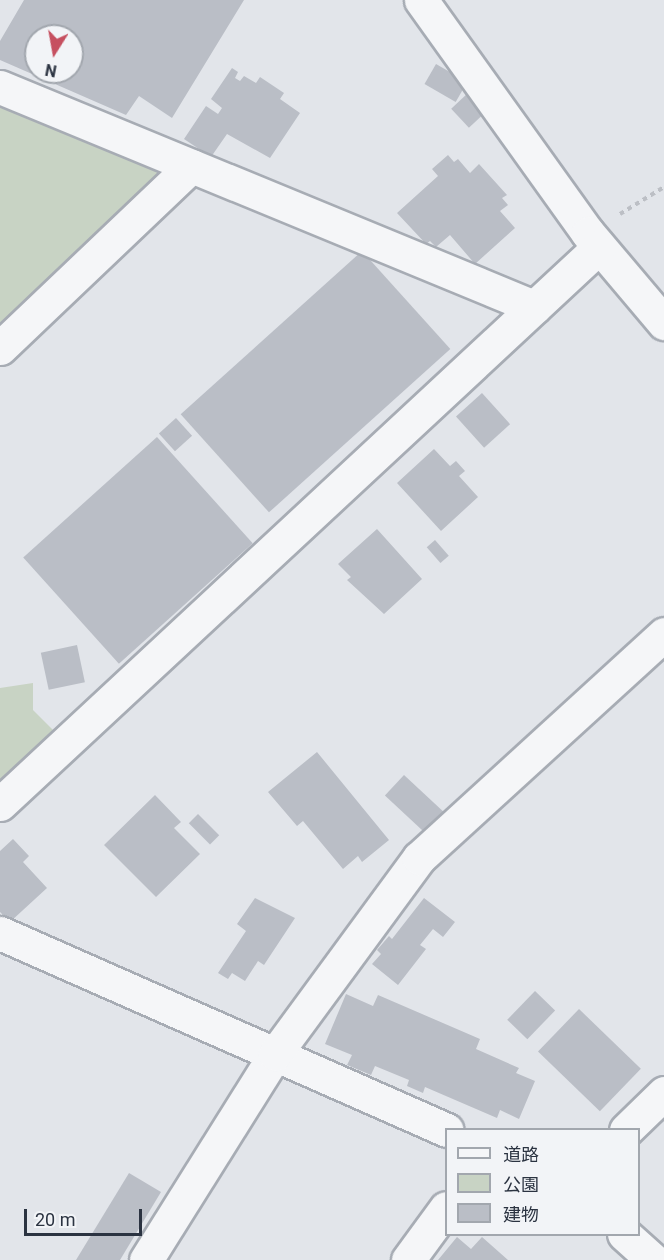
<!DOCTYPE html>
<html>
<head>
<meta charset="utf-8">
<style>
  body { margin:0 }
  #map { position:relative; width:664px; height:1260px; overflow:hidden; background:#e2e5ea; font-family:Roboto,"Noto Sans JP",sans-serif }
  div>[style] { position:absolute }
  .green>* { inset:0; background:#c8d3c4 }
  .building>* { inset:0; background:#babec6; transform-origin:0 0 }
  .path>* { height:4px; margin-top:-2px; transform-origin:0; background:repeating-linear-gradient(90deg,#bcbfc5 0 4.5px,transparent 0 9px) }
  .roads { filter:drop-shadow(2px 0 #a7acb4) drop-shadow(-2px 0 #a7acb4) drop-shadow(0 2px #a7acb4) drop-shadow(0 -2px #a7acb4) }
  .minor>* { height:33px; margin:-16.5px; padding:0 16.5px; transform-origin:16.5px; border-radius:16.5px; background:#f5f6f8 }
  span { translate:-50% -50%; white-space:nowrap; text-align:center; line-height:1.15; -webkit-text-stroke:4.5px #f2f4f7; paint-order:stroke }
  .legend { position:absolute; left:445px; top:1128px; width:195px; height:108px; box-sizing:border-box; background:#f2f4f7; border:2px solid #a2a7ae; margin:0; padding:8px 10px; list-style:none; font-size:18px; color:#2b3341 }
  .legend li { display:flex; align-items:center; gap:12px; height:30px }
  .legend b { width:30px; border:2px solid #a2a7ae }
  .north { position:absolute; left:24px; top:24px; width:60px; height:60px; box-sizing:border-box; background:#f2f4f7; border:2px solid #a2a7ae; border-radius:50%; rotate:191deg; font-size:16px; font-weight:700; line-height:24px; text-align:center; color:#2b3341 }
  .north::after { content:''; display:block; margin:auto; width:21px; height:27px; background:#c65060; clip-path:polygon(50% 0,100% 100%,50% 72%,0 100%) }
  .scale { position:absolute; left:24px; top:1209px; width:118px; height:27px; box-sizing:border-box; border:3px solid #2b3341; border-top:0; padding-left:8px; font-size:18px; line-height:21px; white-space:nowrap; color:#2b3341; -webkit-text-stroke:4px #f2f4f7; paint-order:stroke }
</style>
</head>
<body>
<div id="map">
  <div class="green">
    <div style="clip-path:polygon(0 99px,159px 164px,162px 179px,0 334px)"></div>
    <div style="clip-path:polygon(33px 683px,33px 710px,54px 731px,0 782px,0 688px)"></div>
  </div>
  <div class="building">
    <div style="clip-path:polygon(evenodd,24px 0,244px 0,172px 118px,139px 96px,126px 115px,0 60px,0 41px,24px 0,36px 36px,72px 36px,72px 72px,36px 72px,36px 36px)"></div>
    <div style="left:436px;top:64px;width:36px;height:23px;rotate:30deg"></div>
    <div style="clip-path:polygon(232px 68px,238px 72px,235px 78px,240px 81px,244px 76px,256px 83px,260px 77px,284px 93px,280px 99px,300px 113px,270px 158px,227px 134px,211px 157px,184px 139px,206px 106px,218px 114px,222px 108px,211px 99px)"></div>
    <div style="left:468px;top:93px;width:26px;height:23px;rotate:47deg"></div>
    <div style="clip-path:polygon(448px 155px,454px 162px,458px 159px,470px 173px,479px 164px,507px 195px,502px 198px,508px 205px,500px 211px,515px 228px,475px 264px,450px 235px,436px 247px,430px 241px,426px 244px,397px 213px,438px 176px,432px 169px)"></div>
    <div style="left:362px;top:251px;width:132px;height:244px;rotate:48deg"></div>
    <div style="left:482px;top:393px;width:42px;height:35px;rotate:48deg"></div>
    <div style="left:176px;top:418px;width:24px;height:23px;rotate:48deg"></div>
    <div style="left:157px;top:437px;width:143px;height:180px;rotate:48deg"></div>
    <div style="clip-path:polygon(434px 449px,450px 466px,456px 461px,465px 471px,459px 476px,478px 497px,441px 531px,397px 483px)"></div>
    <div style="clip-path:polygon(377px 529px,422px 579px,384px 614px,347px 580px,351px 577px,338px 564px)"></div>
    <div style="left:435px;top:540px;width:21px;height:11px;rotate:49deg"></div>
    <div style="left:77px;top:645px;width:38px;height:37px;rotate:78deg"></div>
    <div style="clip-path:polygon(317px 752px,389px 840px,362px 862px,358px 856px,343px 869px,303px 821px,297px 826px,268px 792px)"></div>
    <div style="left:404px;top:775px;width:54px;height:28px;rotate:43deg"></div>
    <div style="clip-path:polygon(155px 795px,181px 822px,174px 828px,200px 854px,156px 897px,104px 845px)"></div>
    <div style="left:198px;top:814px;width:30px;height:13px;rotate:45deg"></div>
    <div style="clip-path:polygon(13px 839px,29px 856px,23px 862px,47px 888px,10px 922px,0 912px,0 851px)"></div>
    <div style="clip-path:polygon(255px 898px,295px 918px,264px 965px,258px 961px,245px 981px,232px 973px,228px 979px,218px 973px,246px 931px,237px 924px)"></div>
    <div style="clip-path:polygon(424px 898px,455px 922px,443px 937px,433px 929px,420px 945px,426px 949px,398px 985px,372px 964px,381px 954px,377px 950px,389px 936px,392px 939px)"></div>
    <div style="left:535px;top:991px;width:28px;height:40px;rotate:44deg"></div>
    <div style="clip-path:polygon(346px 994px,373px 1006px,378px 995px,480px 1039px,476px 1049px,519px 1068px,516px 1073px,535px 1081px,519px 1119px,500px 1110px,497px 1118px,425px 1087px,423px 1093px,407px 1086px,409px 1080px,375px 1066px,371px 1075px,347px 1065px,352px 1055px,325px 1044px)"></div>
    <div style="left:579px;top:1009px;width:86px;height:59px;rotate:44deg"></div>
    <div style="clip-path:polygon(129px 1173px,161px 1192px,120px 1260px,76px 1260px)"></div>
    <div style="clip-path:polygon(457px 1237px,471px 1249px,482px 1237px,508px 1260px,438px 1260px)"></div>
  </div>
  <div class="path">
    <div style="left:620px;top:214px;width:52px;rotate:-31.5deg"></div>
  </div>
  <div class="roads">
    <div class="minor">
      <div style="left:421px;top:0;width:287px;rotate:54.4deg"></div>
      <div style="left:588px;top:233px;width:118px;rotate:49.8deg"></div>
      <div style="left:0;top:87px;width:578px;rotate:22.39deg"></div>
      <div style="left:0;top:348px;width:264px;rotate:-43.6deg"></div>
      <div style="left:0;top:804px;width:818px;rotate:-42.92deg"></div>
      <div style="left:0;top:933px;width:488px;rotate:23.8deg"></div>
      <div style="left:626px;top:1130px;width:53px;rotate:-44.2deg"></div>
      <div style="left:624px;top:1234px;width:39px;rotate:42deg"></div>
      <div style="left:146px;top:1260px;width:243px;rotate:-57.9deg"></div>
      <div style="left:275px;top:1054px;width:243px;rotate:-53.7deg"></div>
      <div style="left:419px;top:858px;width:332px;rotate:-42.4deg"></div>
      <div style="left:408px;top:1260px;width:64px;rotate:-53.8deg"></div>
    </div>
  </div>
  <ul class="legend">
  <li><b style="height:8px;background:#f5f6f8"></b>道路</li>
  <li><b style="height:16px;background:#c8d3c4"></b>公園</li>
  <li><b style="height:16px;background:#babec6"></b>建物</li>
  </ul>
  <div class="north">N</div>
  <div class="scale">20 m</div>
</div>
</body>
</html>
